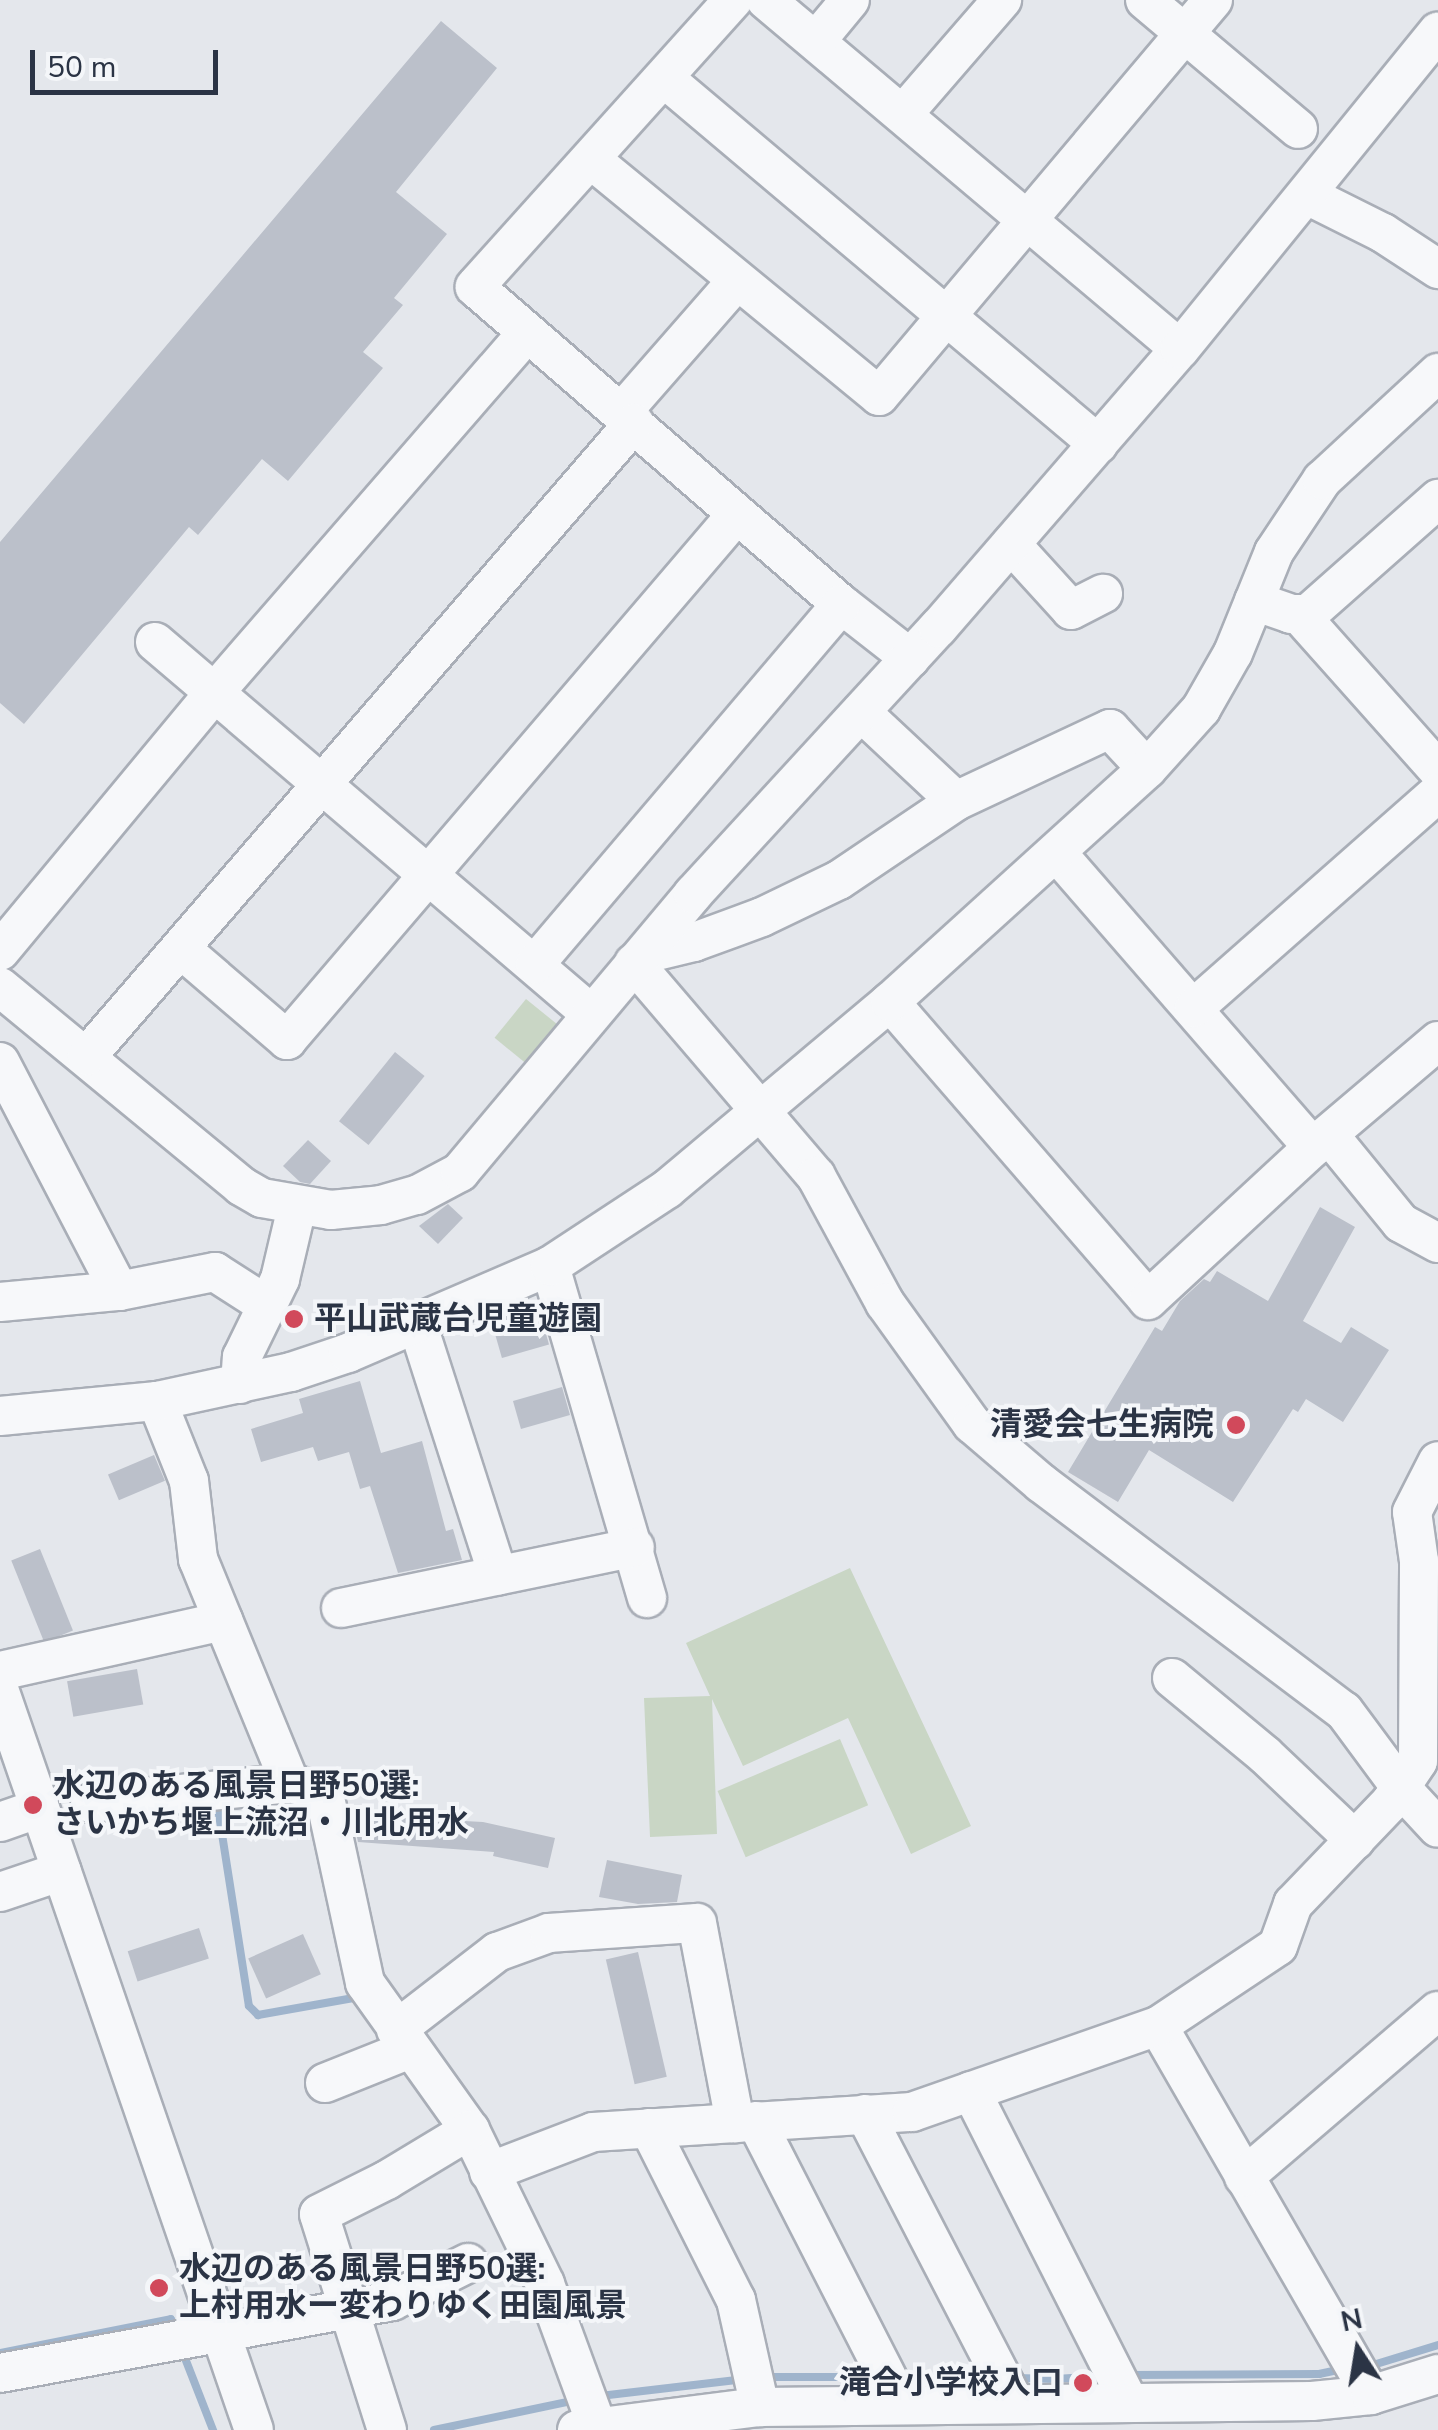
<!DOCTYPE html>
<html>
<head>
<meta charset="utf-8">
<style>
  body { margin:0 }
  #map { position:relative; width:1438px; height:2430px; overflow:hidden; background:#e4e7ec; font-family:"Nunito Sans","Noto Sans JP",sans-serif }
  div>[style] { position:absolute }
  .green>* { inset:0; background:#c9d6c5; transform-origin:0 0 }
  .stream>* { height:8px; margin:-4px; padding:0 4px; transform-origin:4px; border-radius:4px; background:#9fb4cc }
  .building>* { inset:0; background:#bbc0ca; transform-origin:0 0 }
  .roads { filter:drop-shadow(2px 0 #a9aeb7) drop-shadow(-2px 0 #a9aeb7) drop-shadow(0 2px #a9aeb7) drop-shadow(0 -2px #a9aeb7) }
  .minor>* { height:38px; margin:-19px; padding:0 19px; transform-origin:19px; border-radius:19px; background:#f7f8fa }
  .dots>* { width:28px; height:28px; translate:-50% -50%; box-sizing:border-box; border:5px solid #f4f6f9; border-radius:50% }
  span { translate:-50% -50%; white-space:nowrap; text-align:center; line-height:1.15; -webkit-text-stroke:8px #f4f6f9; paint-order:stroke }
  .poi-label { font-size:32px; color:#2b3445; font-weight:700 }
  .left { translate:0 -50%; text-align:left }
  .right { translate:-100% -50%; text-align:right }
  .north { position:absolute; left:1308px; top:2300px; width:100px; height:100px; -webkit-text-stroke:8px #f4f6f9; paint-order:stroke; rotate:348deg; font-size:28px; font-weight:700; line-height:40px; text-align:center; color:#2b3445 }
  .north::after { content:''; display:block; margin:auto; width:35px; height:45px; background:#2b3445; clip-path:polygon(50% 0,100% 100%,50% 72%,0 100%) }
  .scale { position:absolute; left:30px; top:50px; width:188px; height:45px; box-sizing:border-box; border:5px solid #2b3445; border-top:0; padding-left:12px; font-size:30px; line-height:35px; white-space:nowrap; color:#2b3445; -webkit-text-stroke:8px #f4f6f9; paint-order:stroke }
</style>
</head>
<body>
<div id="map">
  <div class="green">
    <div style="left:526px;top:999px;width:41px;height:50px;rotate:39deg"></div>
    <div style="clip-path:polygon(850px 1568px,971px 1826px,911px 1854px,848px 1718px,743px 1766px,712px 1699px,717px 1834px,650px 1837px,644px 1698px,710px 1696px,686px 1643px)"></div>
    <div style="left:840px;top:1739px;width:72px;height:133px;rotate:67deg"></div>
  </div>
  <div class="stream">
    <div style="left:217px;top:1802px;width:206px;rotate:81.1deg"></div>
    <div style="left:249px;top:2006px;width:13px;rotate:45deg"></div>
    <div style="left:258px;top:2015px;width:97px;rotate:-10.1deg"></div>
    <div style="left:0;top:2353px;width:174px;rotate:-11.2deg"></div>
    <div style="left:171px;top:2319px;width:12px;rotate:70deg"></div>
    <div style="left:183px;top:2353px;width:83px;rotate:68.7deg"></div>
    <div style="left:1373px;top:2365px;width:68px;rotate:-17.1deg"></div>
    <div style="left:1132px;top:2375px;width:187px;rotate:-0.3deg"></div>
    <div style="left:1319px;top:2374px;width:24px;rotate:-12deg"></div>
    <div style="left:764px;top:2377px;width:110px"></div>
    <div style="left:898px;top:2377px;width:91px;rotate:0.6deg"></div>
    <div style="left:1013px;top:2378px;width:43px;rotate:1.3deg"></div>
    <div style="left:1056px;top:2379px;width:4px;rotate:76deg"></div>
    <div style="left:1056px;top:2379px;width:46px;rotate:-3.7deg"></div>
    <div style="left:600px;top:2396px;width:146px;rotate:-6.7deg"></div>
    <div style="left:434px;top:2430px;width:145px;rotate:-11.9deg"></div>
  </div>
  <div class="building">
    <div style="clip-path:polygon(441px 21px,497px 68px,396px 192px,447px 234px,394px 298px,403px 305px,363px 352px,383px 368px,288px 481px,262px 459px,198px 535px,189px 527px,24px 724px,0 703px,0 542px)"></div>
    <div style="left:395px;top:1052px;width:38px;height:89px;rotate:39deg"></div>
    <div style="clip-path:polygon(308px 1140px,331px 1161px,310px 1184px,300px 1182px,283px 1166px)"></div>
    <div style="clip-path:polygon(448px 1204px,463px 1218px,438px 1244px,419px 1226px)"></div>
    <div style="clip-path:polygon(1320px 1207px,1355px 1227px,1303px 1321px,1341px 1343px,1351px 1327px,1389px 1350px,1343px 1422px,1306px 1399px,1298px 1412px,1293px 1409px,1233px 1502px,1149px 1450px,1118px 1502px,1068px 1472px,1155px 1327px,1162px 1331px,1180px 1301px,1204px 1279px,1210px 1282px,1217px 1271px,1268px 1301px)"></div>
    <div style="left:538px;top:1306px;width:40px;height:49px;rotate:74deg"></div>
    <div style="clip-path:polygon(360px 1381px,381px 1453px,422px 1441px,446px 1531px,453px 1529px,462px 1560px,398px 1573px,370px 1486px,360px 1489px,349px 1452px,318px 1461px,313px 1447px,261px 1462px,251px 1429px,303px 1413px,299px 1399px)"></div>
    <div style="left:562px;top:1387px;width:29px;height:51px;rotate:74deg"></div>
    <div style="left:154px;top:1455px;width:28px;height:50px;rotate:67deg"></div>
    <div style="left:40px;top:1549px;width:88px;height:31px;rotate:68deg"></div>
    <div style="left:137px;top:1669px;width:36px;height:71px;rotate:80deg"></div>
    <div style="clip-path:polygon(352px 1815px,483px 1822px,555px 1838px,548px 1868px,493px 1856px,494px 1852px,358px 1842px)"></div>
    <div style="clip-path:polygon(607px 1860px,682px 1875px,677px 1902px,638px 1904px,599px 1897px)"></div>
    <div style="left:199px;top:1928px;width:32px;height:75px;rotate:72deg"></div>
    <div style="left:303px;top:1934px;width:44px;height:60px;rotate:66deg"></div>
    <div style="left:638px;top:1952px;width:128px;height:33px;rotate:77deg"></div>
  </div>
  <div class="roads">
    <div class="minor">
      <div style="left:733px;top:0;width:386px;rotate:132deg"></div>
      <div style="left:475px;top:287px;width:484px;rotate:40.9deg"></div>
      <div style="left:841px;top:604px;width:88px;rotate:38deg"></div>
      <div style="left:766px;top:0;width:541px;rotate:40.13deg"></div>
      <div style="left:1145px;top:0;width:200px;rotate:40.1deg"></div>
      <div style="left:816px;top:41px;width:53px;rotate:-50.3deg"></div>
      <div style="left:664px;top:78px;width:568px;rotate:40.14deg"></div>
      <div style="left:904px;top:113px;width:150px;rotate:-49.1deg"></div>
      <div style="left:593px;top:161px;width:370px;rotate:39.4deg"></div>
      <div style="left:879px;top:396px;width:518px;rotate:-49.85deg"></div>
      <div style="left:1307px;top:195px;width:85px;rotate:26.6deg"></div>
      <div style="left:1383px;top:233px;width:66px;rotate:33.2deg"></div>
      <div style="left:622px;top:412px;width:173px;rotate:-48.8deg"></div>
      <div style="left:1011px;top:544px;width:89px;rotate:47.7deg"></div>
      <div style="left:1071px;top:610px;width:36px;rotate:-27deg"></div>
      <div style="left:1254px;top:601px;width:39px;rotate:19deg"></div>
      <div style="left:1291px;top:614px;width:17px"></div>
      <div style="left:1308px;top:614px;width:174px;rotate:-41.5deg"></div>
      <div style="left:1299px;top:614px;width:209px;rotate:48.3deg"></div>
      <div style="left:155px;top:642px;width:572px;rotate:40.46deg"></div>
      <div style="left:861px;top:712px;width:130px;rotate:43.1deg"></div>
      <div style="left:1057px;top:853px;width:390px;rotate:49deg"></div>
      <div style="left:181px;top:949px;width:140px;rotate:40.6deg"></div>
      <div style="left:287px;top:1040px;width:692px;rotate:-49.45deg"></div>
      <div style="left:0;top:951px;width:335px;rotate:-50.3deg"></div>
      <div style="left:214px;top:693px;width:477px;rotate:-49deg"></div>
      <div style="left:644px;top:954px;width:51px;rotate:-13.5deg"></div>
      <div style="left:694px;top:942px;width:72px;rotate:-20.2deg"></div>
      <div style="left:762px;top:917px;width:85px;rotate:-25.7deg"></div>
      <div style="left:839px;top:880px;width:141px;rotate:-34deg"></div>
      <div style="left:956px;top:801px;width:170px;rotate:-25.1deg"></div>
      <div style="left:1110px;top:729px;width:54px;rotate:47.2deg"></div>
      <div style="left:634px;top:963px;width:280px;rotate:49.5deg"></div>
      <div style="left:816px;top:1176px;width:145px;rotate:61.5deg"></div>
      <div style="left:885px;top:1303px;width:149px;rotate:54.3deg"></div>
      <div style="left:972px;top:1424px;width:91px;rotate:40.5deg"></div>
      <div style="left:1041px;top:1483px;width:379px;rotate:37deg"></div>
      <div style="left:1344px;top:1711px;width:96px;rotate:53.5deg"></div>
      <div style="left:1401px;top:1788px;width:54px;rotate:47.2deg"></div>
      <div style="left:535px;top:964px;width:472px;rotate:-49.6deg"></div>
      <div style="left:0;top:987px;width:313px;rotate:39.5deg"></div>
      <div style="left:241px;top:1186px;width:24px;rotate:30deg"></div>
      <div style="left:262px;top:1198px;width:70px;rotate:9.9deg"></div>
      <div style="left:331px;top:1210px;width:50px;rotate:-5.7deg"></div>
      <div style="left:381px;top:1205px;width:37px;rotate:-16deg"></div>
      <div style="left:417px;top:1195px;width:49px;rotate:-28.1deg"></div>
      <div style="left:460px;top:1172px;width:363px;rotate:-50deg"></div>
      <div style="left:693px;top:894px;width:362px;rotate:-47.4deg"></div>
      <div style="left:938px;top:628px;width:369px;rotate:-49.1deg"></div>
      <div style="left:1180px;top:349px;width:409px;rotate:-50.9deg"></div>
      <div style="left:890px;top:1002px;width:394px;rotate:49.1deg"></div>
      <div style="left:1148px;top:1300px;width:225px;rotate:-42.8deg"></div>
      <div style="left:1313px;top:1147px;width:164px;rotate:-40.3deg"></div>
      <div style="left:1194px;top:1008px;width:325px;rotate:-41.4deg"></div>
      <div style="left:87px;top:1056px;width:837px;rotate:-49.17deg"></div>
      <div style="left:0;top:1062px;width:258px;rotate:62.5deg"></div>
      <div style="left:1330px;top:1136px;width:112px;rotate:50.8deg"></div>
      <div style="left:1401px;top:1223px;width:42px;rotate:28.4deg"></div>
      <div style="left:550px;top:1266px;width:346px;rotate:73.7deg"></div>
      <div style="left:0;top:1302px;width:120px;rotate:-5.3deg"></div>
      <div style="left:119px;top:1291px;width:98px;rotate:-11.2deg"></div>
      <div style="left:215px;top:1272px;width:63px;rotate:32.7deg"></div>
      <div style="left:418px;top:1326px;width:262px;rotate:72.2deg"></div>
      <div style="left:240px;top:1384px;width:27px;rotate:-86deg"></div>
      <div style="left:242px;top:1357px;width:87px;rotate:-64deg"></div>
      <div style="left:280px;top:1279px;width:74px;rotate:-76.7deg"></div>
      <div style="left:157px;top:1401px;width:86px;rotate:68.2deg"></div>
      <div style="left:189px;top:1481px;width:79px;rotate:83.4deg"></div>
      <div style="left:198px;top:1559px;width:242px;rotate:67.7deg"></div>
      <div style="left:290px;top:1783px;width:35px;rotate:16deg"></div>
      <div style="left:324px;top:1793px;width:194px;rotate:77.8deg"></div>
      <div style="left:365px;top:1983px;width:181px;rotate:54.5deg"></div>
      <div style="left:470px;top:2130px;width:171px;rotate:64deg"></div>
      <div style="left:545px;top:2284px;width:151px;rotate:69.9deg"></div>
      <div style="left:0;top:1416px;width:158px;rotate:-5.5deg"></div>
      <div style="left:157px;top:1401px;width:137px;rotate:-12.2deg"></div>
      <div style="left:291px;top:1372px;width:60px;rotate:-18.4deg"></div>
      <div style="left:348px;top:1353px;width:220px;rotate:-23.3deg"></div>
      <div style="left:550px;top:1266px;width:140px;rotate:-33.3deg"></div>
      <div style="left:667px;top:1189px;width:291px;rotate:-40deg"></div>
      <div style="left:890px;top:1002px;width:347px;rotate:-42.2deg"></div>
      <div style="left:1147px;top:769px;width:81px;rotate:-48deg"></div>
      <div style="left:1201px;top:709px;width:64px;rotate:-60.3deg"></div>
      <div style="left:1233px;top:653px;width:109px;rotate:-67.9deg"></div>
      <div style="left:1274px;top:552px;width:87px;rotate:-56.3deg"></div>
      <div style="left:1322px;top:480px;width:158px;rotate:-42.7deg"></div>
      <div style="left:341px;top:1608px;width:300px;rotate:-11.7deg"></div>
      <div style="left:0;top:1671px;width:229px;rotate:-12.6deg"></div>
      <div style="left:1172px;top:1678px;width:121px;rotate:39.6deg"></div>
      <div style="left:1265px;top:1755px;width:124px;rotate:43.4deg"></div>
      <div style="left:0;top:1692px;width:780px;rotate:71.01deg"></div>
      <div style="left:90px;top:1803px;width:201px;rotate:-5.7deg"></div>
      <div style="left:0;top:1822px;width:42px;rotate:-19.3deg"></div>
      <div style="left:0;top:1892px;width:65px;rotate:-18.7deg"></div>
      <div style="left:1158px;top:2026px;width:426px;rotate:60deg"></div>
      <div style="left:396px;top:2030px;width:128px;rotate:-37.7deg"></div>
      <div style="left:497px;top:1952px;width:55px;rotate:-20.1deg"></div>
      <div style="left:549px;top:1933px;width:148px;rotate:-3.9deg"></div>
      <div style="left:697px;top:1923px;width:204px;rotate:79.2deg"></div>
      <div style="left:325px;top:2083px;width:92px;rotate:-21.8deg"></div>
      <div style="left:971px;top:2091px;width:349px;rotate:63.1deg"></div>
      <div style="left:865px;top:2114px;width:326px;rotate:62.6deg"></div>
      <div style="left:756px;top:2121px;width:318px;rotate:62.9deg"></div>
      <div style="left:649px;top:2128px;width:193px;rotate:63.2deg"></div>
      <div style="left:736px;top:2300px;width:110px;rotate:77.4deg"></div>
      <div style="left:489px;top:2172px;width:111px;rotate:-21deg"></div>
      <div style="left:593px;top:2132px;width:320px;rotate:-3.6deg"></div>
      <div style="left:912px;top:2112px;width:261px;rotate:-19.3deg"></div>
      <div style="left:1158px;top:2026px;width:144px;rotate:-33.7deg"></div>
      <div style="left:1278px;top:1946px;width:45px;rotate:-70.3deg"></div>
      <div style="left:1293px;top:1904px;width:140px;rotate:-46.2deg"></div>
      <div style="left:1390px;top:1803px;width:50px;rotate:-56.3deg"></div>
      <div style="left:1418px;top:1761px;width:200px;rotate:-89.7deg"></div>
      <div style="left:1419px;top:1561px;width:49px;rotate:-98.1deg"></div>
      <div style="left:1412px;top:1512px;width:57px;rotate:-63deg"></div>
      <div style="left:1244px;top:2177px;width:255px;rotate:-40.6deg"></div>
      <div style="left:0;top:2373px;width:399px;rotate:-10.4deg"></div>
      <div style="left:392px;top:2301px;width:85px;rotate:-26.6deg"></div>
      <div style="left:387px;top:2430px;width:226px;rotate:-107.5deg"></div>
      <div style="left:319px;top:2214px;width:76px;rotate:-26.6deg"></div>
      <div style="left:387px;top:2180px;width:97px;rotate:-31.1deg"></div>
      <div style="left:577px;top:2430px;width:184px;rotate:-7.2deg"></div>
      <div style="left:760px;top:2407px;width:552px;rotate:-0.62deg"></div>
      <div style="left:1312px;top:2401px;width:59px;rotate:-5.8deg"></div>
      <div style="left:1371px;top:2395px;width:70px;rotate:-17.4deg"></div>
    </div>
  </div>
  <div class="dots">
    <div style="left:294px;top:1319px;background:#d1495b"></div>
    <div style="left:1236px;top:1425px;background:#d1495b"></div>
    <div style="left:33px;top:1805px;background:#d1495b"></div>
    <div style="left:159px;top:2288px;background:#d1495b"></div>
    <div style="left:1083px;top:2383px;background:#d1495b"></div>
  </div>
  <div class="poi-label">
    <span class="left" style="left:314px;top:1319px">平山武蔵台児童遊園</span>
    <span class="right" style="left:1214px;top:1425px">清愛会七生病院</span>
    <span class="left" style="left:53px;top:1805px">水辺のある風景日野50選:<br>さいかち堰上流沼・川北用水</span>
    <span class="left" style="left:179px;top:2288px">水辺のある風景日野50選:<br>上村用水ー変わりゆく田園風景</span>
    <span class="right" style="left:1063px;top:2383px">滝合小学校入口</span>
  </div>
  <div class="north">N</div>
  <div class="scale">50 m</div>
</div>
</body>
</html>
